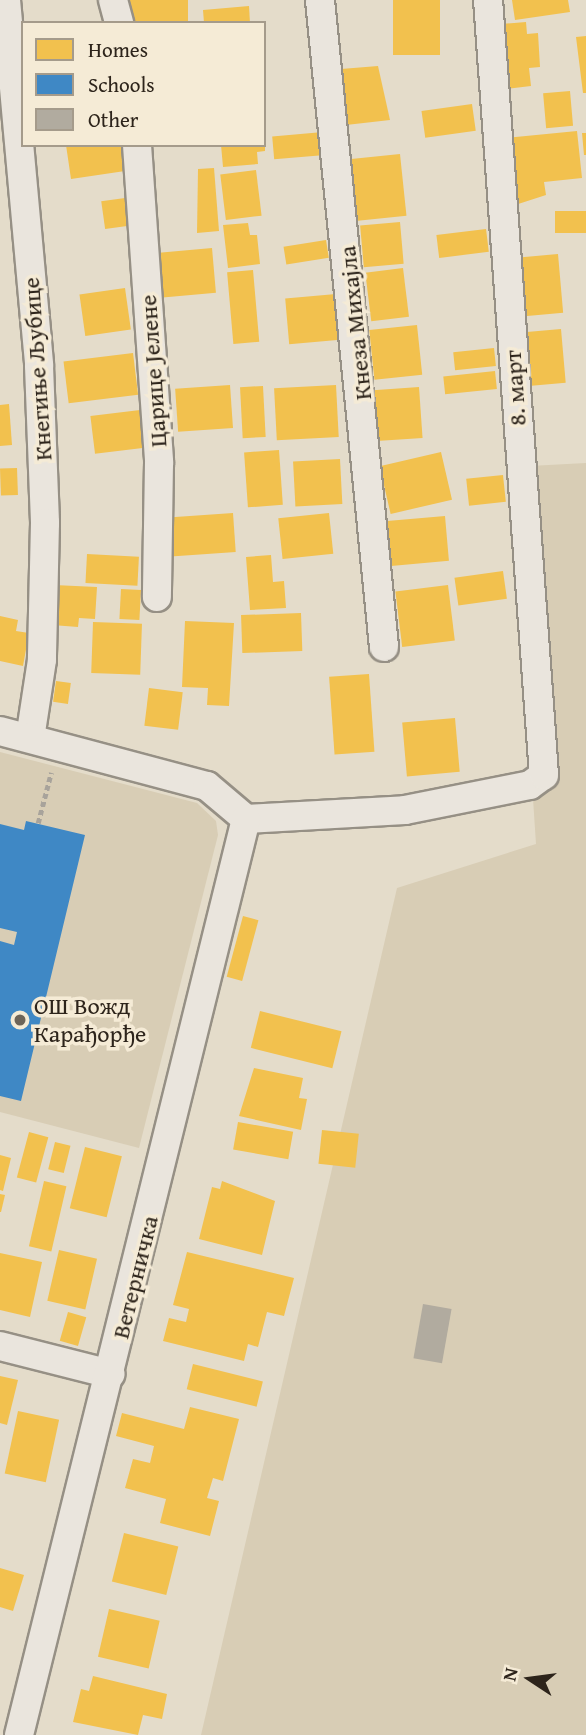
<!DOCTYPE html>
<html>
<head>
<meta charset="utf-8">
<style>
  body { margin:0 }
  #map { position:relative; width:586px; height:1735px; overflow:hidden; background:#e4dcca; font-family:"Gentium Book Plus",serif }
  div>[style] { position:absolute }
  .green>* { inset:0; background:#d8cdb5 }
  .homes>* { inset:0; background:#f2c14e; transform-origin:0 0 }
  .schools>* { inset:0; background:#3f88c5 }
  .building>* { inset:0; background:#b1ab9f; transform-origin:0 0 }
  .path>* { height:4.5px; margin-top:-2.25px; transform-origin:0; background:repeating-linear-gradient(90deg,#a8a39b 0 5px,transparent 0 8.5px) }
  .roads { filter:drop-shadow(2px 0 #969085) drop-shadow(-2px 0 #969085) drop-shadow(0 2px #969085) drop-shadow(0 -2px #969085) }
  .minor>* { height:28px; margin:-14px; padding:0 14px; transform-origin:14px; border-radius:14px; background:#eae5dd }
  .dots>* { width:19px; height:19px; translate:-50% -50%; box-sizing:border-box; border:4px solid #f5ebd6; border-radius:50% }
  span { translate:-50% -50%; white-space:nowrap; text-align:center; line-height:1.15; -webkit-text-stroke:7px #f5ebd6; paint-order:stroke }
  .street-label { font-size:24px; color:#2d241b }
  .poi-label { font-size:24px; color:#2d241b }
  .left { translate:0 -50%; text-align:left }
  .legend { position:absolute; left:21px; top:21px; width:245px; height:126px; box-sizing:border-box; background:#f5ebd6; border:2px solid #a59b8b; margin:0; padding:9px 12px; list-style:none; font-size:21px; color:#2d241b }
  .legend li { display:flex; align-items:center; gap:14px; height:35px }
  .legend b { width:35px; border:2px solid #a59b8b }
  .north { position:absolute; left:495px; top:1644px; width:70px; height:70px; -webkit-text-stroke:5px #f5ebd6; paint-order:stroke; rotate:283deg; font-size:19px; font-weight:700; line-height:28px; text-align:center; color:#2d241b }
  .north::after { content:''; display:block; margin:auto; width:24px; height:32px; background:#2d241b; clip-path:polygon(50% 0,100% 100%,50% 72%,0 100%) }
</style>
</head>
<body>
<div id="map">
  <div class="green">
    <div style="clip-path:polygon(586px 463px,586px 1735px,201px 1735px,397px 888px,536px 844px,511px 467px)"></div>
    <div style="clip-path:polygon(0 752px,197px 803px,216px 821px,218px 835px,139px 1148px,0 1112px)"></div>
  </div>
  <div class="homes">
    <div style="left:127px;top:0;width:61px;height:23px"></div>
    <div style="left:393px;top:0;width:47px;height:55px"></div>
    <div style="clip-path:polygon(512px 0,568px 0,570px 12px,515px 20px)"></div>
    <div style="clip-path:polygon(249px 6px,250px 23px,204px 23px,203px 10px)"></div>
    <div style="clip-path:polygon(526px 22px,527px 34px,538px 33px,540px 67px,529px 68px,531px 86px,505px 89px,500px 24px)"></div>
    <div style="clip-path:polygon(586px 36px,586px 93px,583px 93px,576px 37px)"></div>
    <div style="clip-path:polygon(378px 66px,390px 120px,346px 125px,341px 69px)"></div>
    <div style="left:570px;top:91px;width:35px;height:27px;rotate:85deg"></div>
    <div style="left:472px;top:104px;width:27px;height:51px;rotate:82deg"></div>
    <div style="clip-path:polygon(577px 131px,582px 178px,544px 182px,546px 195px,512px 206px,505px 138px)"></div>
    <div style="left:323px;top:132px;width:23px;height:51px;rotate:85deg"></div>
    <div style="clip-path:polygon(582px 133px,586px 133px,586px 155px,584px 155px)"></div>
    <div style="clip-path:polygon(66px 145px,122px 145px,125px 171px,71px 179px)"></div>
    <div style="clip-path:polygon(221px 145px,265px 145px,265px 151px,257px 152px,258px 164px,223px 167px)"></div>
    <div style="left:400px;top:154px;width:62px;height:49px;rotate:84deg"></div>
    <div style="clip-path:polygon(214px 168px,219px 231px,197px 233px,198px 169px)"></div>
    <div style="left:256px;top:170px;width:46px;height:36px;rotate:83deg"></div>
    <div style="left:125px;top:198px;width:28px;height:24px;rotate:82deg"></div>
    <div style="left:586px;top:211px;width:22px;height:31px;rotate:90deg"></div>
    <div style="left:400px;top:222px;width:42px;height:40px;rotate:85deg"></div>
    <div style="clip-path:polygon(248px 223px,250px 235px,257px 235px,260px 264px,228px 268px,223px 225px)"></div>
    <div style="left:486px;top:229px;width:23px;height:50px;rotate:83deg"></div>
    <div style="left:326px;top:240px;width:18px;height:43px;rotate:81deg"></div>
    <div style="left:212px;top:248px;width:45px;height:56px;rotate:85deg"></div>
    <div style="left:558px;top:254px;width:59px;height:39px;rotate:85deg"></div>
    <div style="left:403px;top:268px;width:49px;height:38px;rotate:83deg"></div>
    <div style="left:253px;top:270px;width:72px;height:26px;rotate:85deg"></div>
    <div style="left:125px;top:288px;width:42px;height:46px;rotate:82deg"></div>
    <div style="left:336px;top:294px;width:46px;height:51px;rotate:85deg"></div>
    <div style="left:417px;top:325px;width:50px;height:48px;rotate:84deg"></div>
    <div style="left:561px;top:329px;width:54px;height:40px;rotate:85deg"></div>
    <div style="left:494px;top:348px;width:18px;height:41px;rotate:84deg"></div>
    <div style="left:133px;top:353px;width:42px;height:70px;rotate:83deg"></div>
    <div style="left:495px;top:371px;width:18px;height:52px;rotate:84deg"></div>
    <div style="left:230px;top:385px;width:43px;height:55px;rotate:86deg"></div>
    <div style="left:336px;top:385px;width:52px;height:62px;rotate:87deg"></div>
    <div style="left:263px;top:386px;width:51px;height:23px;rotate:87deg"></div>
    <div style="left:419px;top:387px;width:51px;height:46px;rotate:86deg"></div>
    <div style="clip-path:polygon(9px 404px,12px 445px,0 446px,0 405px)"></div>
    <div style="left:140px;top:410px;width:38px;height:50px;rotate:83deg"></div>
    <div style="left:279px;top:450px;width:55px;height:35px;rotate:86deg"></div>
    <div style="left:441px;top:452px;width:49px;height:63px;rotate:77deg"></div>
    <div style="left:340px;top:459px;width:45px;height:47px;rotate:87deg"></div>
    <div style="left:17px;top:468px;width:27px;height:17px;rotate:88deg"></div>
    <div style="left:503px;top:475px;width:27px;height:37px;rotate:84deg"></div>
    <div style="left:233px;top:513px;width:39px;height:65px;rotate:86deg"></div>
    <div style="left:329px;top:513px;width:41px;height:51px;rotate:84deg"></div>
    <div style="left:445px;top:516px;width:45px;height:58px;rotate:85deg"></div>
    <div style="left:87px;top:554px;width:52px;height:29px;rotate:3deg"></div>
    <div style="clip-path:polygon(271px 555px,273px 582px,284px 581px,286px 608px,250px 610px,246px 557px)"></div>
    <div style="left:503px;top:571px;width:28px;height:49px;rotate:82deg"></div>
    <div style="clip-path:polygon(54px 585px,97px 587px,95px 619px,79px 618px,78px 627px,52px 625px)"></div>
    <div style="left:448px;top:585px;width:56px;height:53px;rotate:83deg"></div>
    <div style="left:121px;top:589px;width:20px;height:30px;rotate:3deg"></div>
    <div style="left:301px;top:613px;width:38px;height:60px;rotate:88deg"></div>
    <div style="clip-path:polygon(0 616px,18px 620px,16px 631px,29px 633px,23px 666px,0 661px)"></div>
    <div style="clip-path:polygon(185px 621px,234px 623px,229px 706px,207px 705px,208px 688px,182px 687px)"></div>
    <div style="left:93px;top:622px;width:49px;height:51px;rotate:2deg"></div>
    <div style="left:369px;top:674px;width:78px;height:40px;rotate:86deg"></div>
    <div style="left:56px;top:681px;width:15px;height:21px;rotate:8deg"></div>
    <div style="left:149px;top:688px;width:34px;height:38px;rotate:7deg"></div>
    <div style="left:455px;top:718px;width:54px;height:53px;rotate:85deg"></div>
    <div style="left:243px;top:916px;width:16px;height:63px;rotate:15deg"></div>
    <div style="left:260px;top:1011px;width:84px;height:38px;rotate:14deg"></div>
    <div style="clip-path:polygon(254px 1068px,303px 1078px,299px 1098px,307px 1099px,301px 1130px,239px 1116px)"></div>
    <div style="left:238px;top:1122px;width:56px;height:28px;rotate:10deg"></div>
    <div style="left:322px;top:1130px;width:37px;height:34px;rotate:6deg"></div>
    <div style="left:29px;top:1132px;width:20px;height:47px;rotate:15deg"></div>
    <div style="left:55px;top:1142px;width:16px;height:28px;rotate:14deg"></div>
    <div style="left:85px;top:1147px;width:38px;height:63px;rotate:14deg"></div>
    <div style="clip-path:polygon(0 1155px,11px 1158px,3px 1191px,0 1190px)"></div>
    <div style="left:44px;top:1181px;width:23px;height:67px;rotate:13deg"></div>
    <div style="clip-path:polygon(222px 1181px,275px 1201px,262px 1255px,199px 1239px,212px 1187px,220px 1189px)"></div>
    <div style="clip-path:polygon(0 1194px,5px 1195px,1px 1212px,0 1212px)"></div>
    <div style="left:59px;top:1250px;width:39px;height:52px;rotate:13deg"></div>
    <div style="clip-path:polygon(187px 1252px,294px 1278px,284px 1316px,267px 1312px,258px 1347px,248px 1344px,244px 1361px,163px 1341px,169px 1318px,186px 1322px,189px 1309px,173px 1305px)"></div>
    <div style="clip-path:polygon(0 1253px,42px 1262px,30px 1317px,0 1310px)"></div>
    <div style="left:68px;top:1312px;width:19px;height:30px;rotate:16deg"></div>
    <div style="left:193px;top:1364px;width:72px;height:26px;rotate:14deg"></div>
    <div style="clip-path:polygon(0 1376px,18px 1380px,7px 1425px,0 1423px)"></div>
    <div style="clip-path:polygon(190px 1407px,239px 1419px,223px 1481px,213px 1478px,207px 1498px,219px 1501px,210px 1536px,160px 1523px,166px 1499px,125px 1488px,133px 1459px,150px 1463px,154px 1446px,116px 1436px,122px 1413px,184px 1429px)"></div>
    <div style="left:18px;top:1411px;width:42px;height:64px;rotate:12deg"></div>
    <div style="left:124px;top:1533px;width:56px;height:50px;rotate:14deg"></div>
    <div style="clip-path:polygon(0 1568px,24px 1575px,13px 1611px,0 1607px)"></div>
    <div style="left:109px;top:1609px;width:52px;height:49px;rotate:13deg"></div>
    <div style="clip-path:polygon(93px 1676px,167px 1694px,162px 1719px,143px 1715px,138px 1735px,73px 1722px,81px 1689px,89px 1691px)"></div>
  </div>
  <div class="schools">
    <div style="clip-path:polygon(26px 821px,85px 835px,21px 1101px,0 1096px,0 941px,14px 945px,17px 932px,0 928px,0 824px,24px 830px)"></div>
  </div>
  <div class="building">
    <div style="left:423px;top:1304px;width:29px;height:55px;rotate:10deg"></div>
  </div>
  <div class="path">
    <div style="left:38px;top:823px;width:52px;rotate:-75.4deg"></div>
  </div>
  <div class="roads">
    <div class="minor">
      <div style="left:6px;top:0;width:367px;rotate:84.8deg"></div>
      <div style="left:39px;top:366px;width:157px;rotate:87.8deg"></div>
      <div style="left:45px;top:523px;width:137px;rotate:91.3deg"></div>
      <div style="left:42px;top:660px;width:79px;rotate:98.7deg"></div>
      <div style="left:113px;top:0;width:24px;rotate:75deg"></div>
      <div style="left:320px;top:0;width:650px;rotate:84.35deg"></div>
      <div style="left:137px;top:145px;width:319px;rotate:86deg"></div>
      <div style="left:159px;top:463px;width:134px;rotate:90.9deg"></div>
      <div style="left:0;top:731px;width:214px;rotate:14.9deg"></div>
      <div style="left:207px;top:786px;width:51px;rotate:40.2deg"></div>
      <div style="left:246px;top:819px;width:159px;rotate:-3.2deg"></div>
      <div style="left:405px;top:810px;width:127px;rotate:-11.3deg"></div>
      <div style="left:530px;top:785px;width:17px;rotate:-36deg"></div>
      <div style="left:544px;top:775px;width:777px;rotate:-94.13deg"></div>
      <div style="left:0;top:1346px;width:114px;rotate:14.2deg"></div>
      <div style="left:19px;top:1735px;width:944px;rotate:-76.08deg"></div>
    </div>
  </div>
  <div class="dots">
    <div style="left:20px;top:1020px;background:#6d6458"></div>
  </div>
  <div class="street-label">
    <span style="left:355px;top:323px;rotate:-96deg">Кнеза Михајла</span>
    <span style="left:37px;top:369px;rotate:-94deg">Кнегиње Љубице</span>
    <span style="left:153px;top:371px;rotate:-94deg">Царице Јелене</span>
    <span style="left:515px;top:388px;rotate:-94deg">8. март</span>
    <span style="left:135px;top:1277px;rotate:-76deg">Ветерничка</span>
  </div>
  <div class="poi-label">
    <span class="left" style="left:34px;top:1020px">ОШ Вожд<br>Карађорђе</span>
  </div>
  <ul class="legend">
  <li><b style="height:19px;background:#f2c14e"></b>Homes</li>
  <li><b style="height:19px;background:#3f88c5"></b>Schools</li>
  <li><b style="height:19px;background:#b1ab9f"></b>Other</li>
  </ul>
  <div class="north">N</div>
</div>
</body>
</html>
